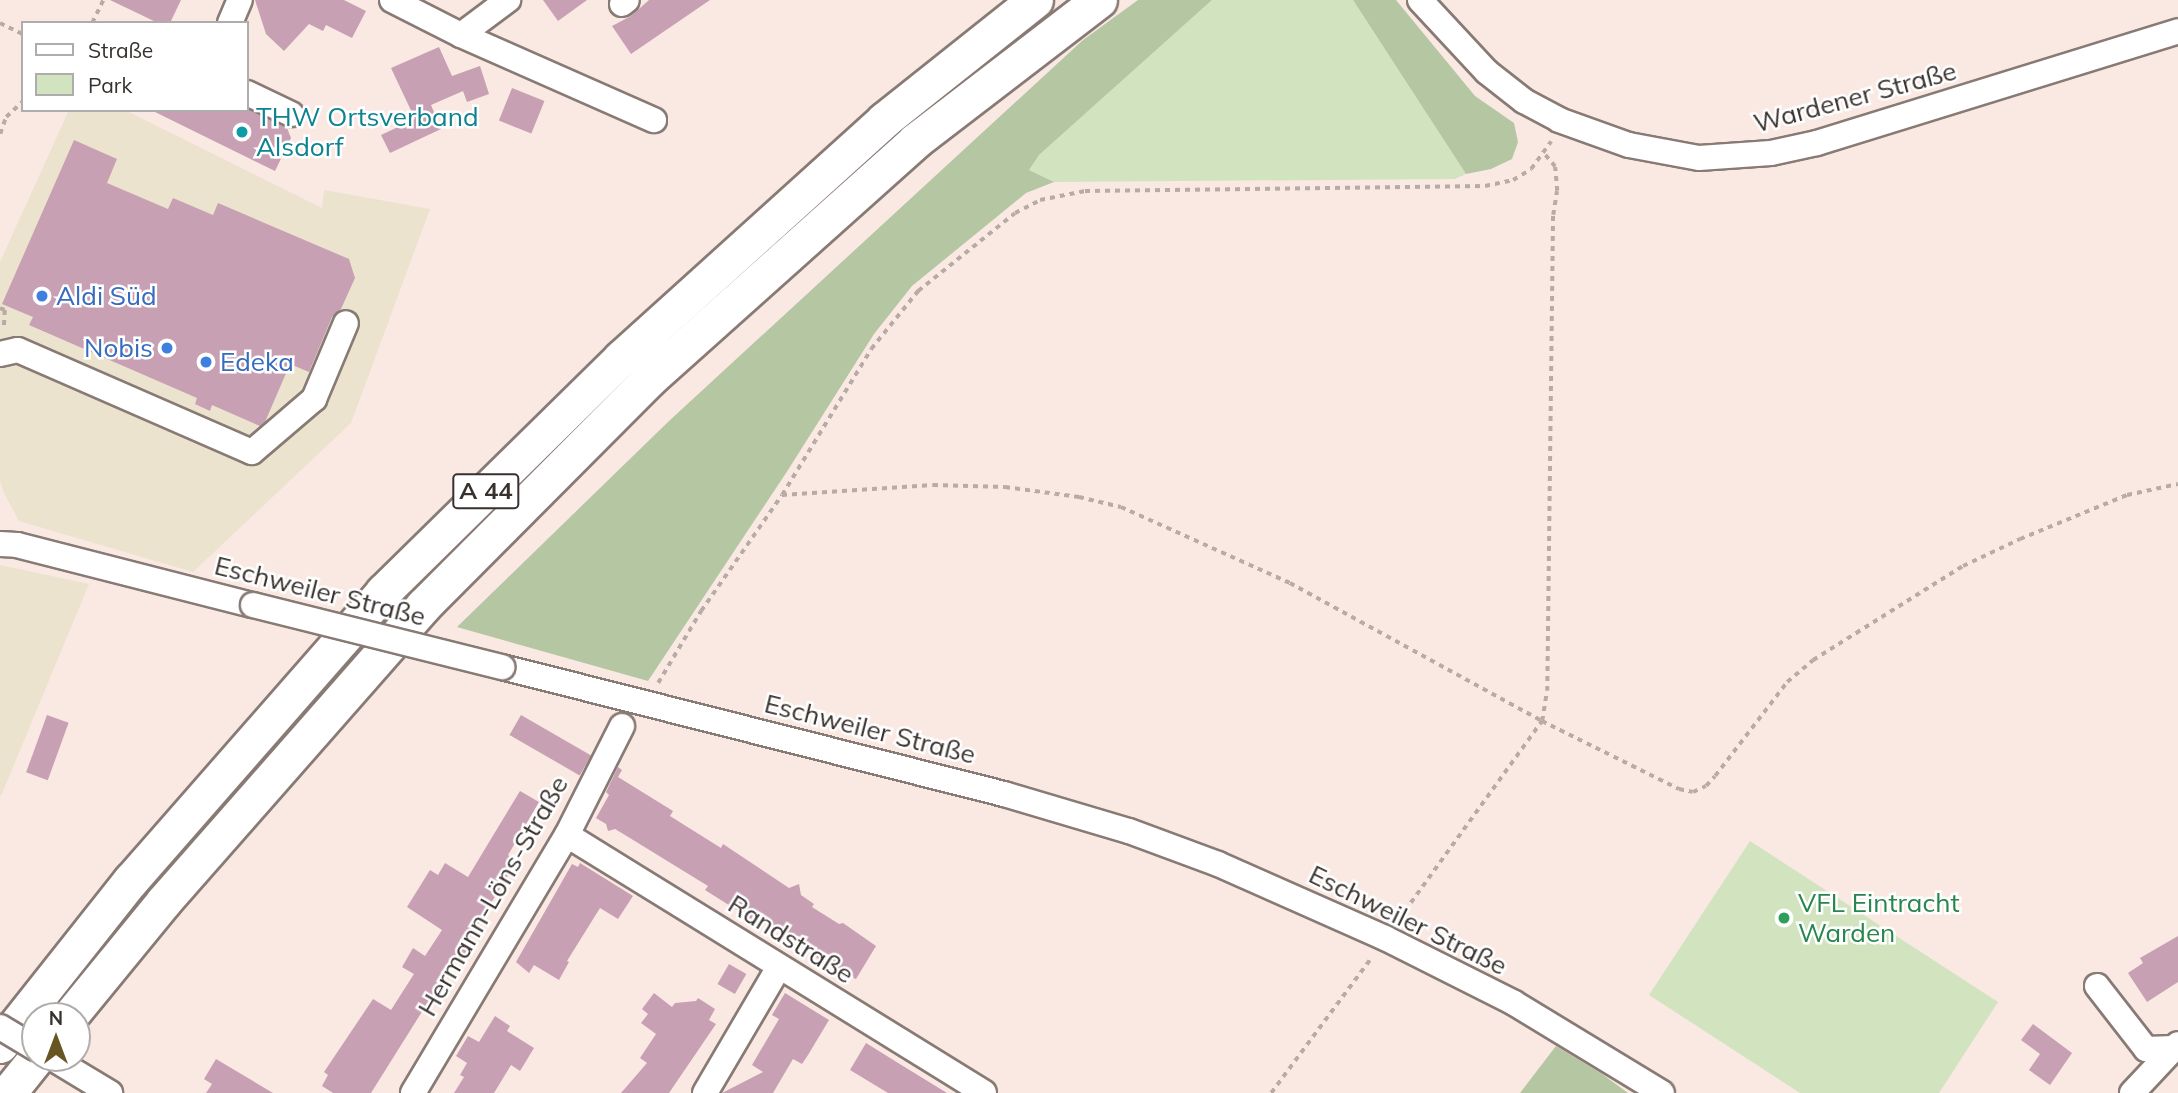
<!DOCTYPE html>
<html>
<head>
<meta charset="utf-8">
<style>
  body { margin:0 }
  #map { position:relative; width:2178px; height:1093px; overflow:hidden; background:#f9e9e2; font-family:Mulish,sans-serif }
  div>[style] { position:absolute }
  .commercial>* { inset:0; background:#ebe3cd }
  .green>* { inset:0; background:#d2e3bf }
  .forest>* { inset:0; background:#b5c6a2 }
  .building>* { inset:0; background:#c8a0b3; transform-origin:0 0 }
  .path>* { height:3.5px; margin-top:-1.75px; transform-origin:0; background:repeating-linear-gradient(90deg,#b8aba5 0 5px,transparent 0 10px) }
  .roads { filter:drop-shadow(2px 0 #887a74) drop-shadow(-2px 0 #887a74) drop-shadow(0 2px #887a74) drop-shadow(0 -2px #887a74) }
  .minor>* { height:24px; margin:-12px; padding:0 12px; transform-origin:12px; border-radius:12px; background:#fff }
  .highway>* { height:35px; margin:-17.5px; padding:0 17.5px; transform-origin:17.5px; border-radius:17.5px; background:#fff }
  .bridges { filter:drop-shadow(2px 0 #887a74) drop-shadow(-2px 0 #887a74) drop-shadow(0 2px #887a74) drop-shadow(0 -2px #887a74) }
  .minor-bridge>* { height:24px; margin:-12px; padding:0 12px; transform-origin:12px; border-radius:12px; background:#fff }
  .dots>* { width:19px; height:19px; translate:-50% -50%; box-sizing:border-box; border:4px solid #fff; border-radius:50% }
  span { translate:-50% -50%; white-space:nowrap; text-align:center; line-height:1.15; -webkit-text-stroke:5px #fff; paint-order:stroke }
  .shield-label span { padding:2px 5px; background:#fff; border:2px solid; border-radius:5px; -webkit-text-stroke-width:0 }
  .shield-label { font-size:24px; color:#38322f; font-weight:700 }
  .street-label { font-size:26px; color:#38322f }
  .culture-label { font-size:26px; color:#0d838f }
  .left { translate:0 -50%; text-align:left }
  .shop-label { font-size:26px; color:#366cbe }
  .right { translate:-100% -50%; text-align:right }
  .leisure-label { font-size:26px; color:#27864d }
  .legend { position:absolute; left:21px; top:21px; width:228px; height:91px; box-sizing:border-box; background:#fff; border:2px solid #afadac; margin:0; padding:9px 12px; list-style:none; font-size:21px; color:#38322f }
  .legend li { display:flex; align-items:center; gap:14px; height:35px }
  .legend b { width:35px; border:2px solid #afadac }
  .north { position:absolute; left:21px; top:1002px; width:70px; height:70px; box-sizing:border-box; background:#fff; border:2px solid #afadac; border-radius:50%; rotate:0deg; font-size:19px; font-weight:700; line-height:28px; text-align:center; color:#38322f }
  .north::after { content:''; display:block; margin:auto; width:24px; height:32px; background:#675623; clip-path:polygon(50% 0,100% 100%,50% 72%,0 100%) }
</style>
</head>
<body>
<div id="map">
  <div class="commercial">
    <div style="clip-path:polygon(69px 110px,125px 110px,322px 208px,324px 190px,430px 209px,351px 423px,193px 572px,19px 521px,3px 491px,0 481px,0 262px)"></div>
    <div style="clip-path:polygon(0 565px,89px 584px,1px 796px,0 795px)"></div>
  </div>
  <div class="green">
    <div style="clip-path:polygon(1212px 0,1353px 0,1466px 174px,1455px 179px,1054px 182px,1029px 170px,1039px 155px)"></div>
    <div style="clip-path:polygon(1750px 841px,1998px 1002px,1939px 1093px,1800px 1093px,1649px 995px)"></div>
  </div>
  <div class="forest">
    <div style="clip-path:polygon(1138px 0,1212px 0,1039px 155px,1029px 170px,1054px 182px,1026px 193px,912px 286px,874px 334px,788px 470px,648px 681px,457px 627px,669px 421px,1083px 40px)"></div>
    <div style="clip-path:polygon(1353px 0,1396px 0,1475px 96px,1514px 123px,1518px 142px,1512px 159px,1491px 169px,1466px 174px)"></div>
    <div style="clip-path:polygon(1556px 1046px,1602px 1074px,1628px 1093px,1520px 1093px)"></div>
  </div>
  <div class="building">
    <div style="clip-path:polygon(110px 0,181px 0,170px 23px,158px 23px)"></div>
    <div style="clip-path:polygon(255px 0,344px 0,366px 11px,352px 38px,326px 25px,323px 31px,309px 24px,284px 51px,266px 34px)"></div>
    <div style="clip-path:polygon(543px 0,587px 0,558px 21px)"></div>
    <div style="clip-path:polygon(649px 0,710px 0,631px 54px,612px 26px,631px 16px)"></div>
    <div style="clip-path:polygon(439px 47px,452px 76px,480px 66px,489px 94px,467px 102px,463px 91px,431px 105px,441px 129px,390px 153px,381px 135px,415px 119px,391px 68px)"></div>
    <div style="left:512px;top:88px;width:35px;height:35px;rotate:22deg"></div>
    <div style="clip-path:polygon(151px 110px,247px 109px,287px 128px,291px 138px,275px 171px)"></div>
    <div style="clip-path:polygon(74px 140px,117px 159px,107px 183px,168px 209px,173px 198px,213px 215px,218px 203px,349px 259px,355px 278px,341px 309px,332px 317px,309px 372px,290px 364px,265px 422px,260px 426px,212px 405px,210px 411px,195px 404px,197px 398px,29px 325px,33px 317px,2px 304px)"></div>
    <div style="left:47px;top:715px;width:23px;height:61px;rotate:20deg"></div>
    <div style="left:521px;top:715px;width:81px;height:23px;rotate:30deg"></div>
    <div style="clip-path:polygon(618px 767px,622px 770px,618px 777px,673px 811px,670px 816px,721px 848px,723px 844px,789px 888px,799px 884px,801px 895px,814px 904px,812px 907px,839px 924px,843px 923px,876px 946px,856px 979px,837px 971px,824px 959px,820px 961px,805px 945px,754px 914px,751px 919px,705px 890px,708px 886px,625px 835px,615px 829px,608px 831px,606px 824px,596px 818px,609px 795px,606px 792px)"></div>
    <div style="clip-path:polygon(520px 791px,539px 802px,508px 855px,517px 861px,465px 945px,469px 947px,460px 962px,455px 959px,371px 1093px,333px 1093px,322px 1086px,328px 1075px,324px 1072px,373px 999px,391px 1010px,414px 974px,402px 967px,413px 948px,425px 956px,442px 930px,407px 907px,430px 870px,438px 875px,445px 863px,468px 877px)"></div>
    <div style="clip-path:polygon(580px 863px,633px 896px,618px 919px,600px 908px,567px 961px,569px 962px,559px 980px,534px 965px,529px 973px,516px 962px,572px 864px,578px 867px)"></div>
    <div style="clip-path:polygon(2178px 936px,2178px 982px,2147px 1002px,2128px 973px,2143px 963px,2140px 958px)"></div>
    <div style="left:729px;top:964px;width:20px;height:23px;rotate:30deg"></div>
    <div style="clip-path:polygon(654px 993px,672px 1007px,675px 1003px,696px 1001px,698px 998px,715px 1009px,709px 1020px,716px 1024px,669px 1093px,621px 1093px,647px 1063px,640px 1058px,656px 1034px,641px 1023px,648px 1014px,642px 1009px)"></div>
    <div style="clip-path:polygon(785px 993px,829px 1020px,808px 1055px,802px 1064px,793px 1059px,773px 1093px,722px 1093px,763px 1072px,752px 1065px,779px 1019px,772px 1015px)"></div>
    <div style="clip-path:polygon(495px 1016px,510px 1026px,507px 1031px,534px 1048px,520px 1071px,511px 1065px,494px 1093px,454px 1093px,464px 1077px,460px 1075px,467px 1063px,456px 1056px,468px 1036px,479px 1042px)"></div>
    <div style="clip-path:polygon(2033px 1024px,2072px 1053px,2050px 1085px,2029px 1070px,2040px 1054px,2021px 1040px)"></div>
    <div style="clip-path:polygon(866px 1043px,903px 1066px,947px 1093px,888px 1093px,850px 1070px)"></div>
    <div style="clip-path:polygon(216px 1059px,273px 1093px,206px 1093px,212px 1084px,204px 1079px)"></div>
  </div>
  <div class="path">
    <div style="left:0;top:23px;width:25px;rotate:26deg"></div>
    <div style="left:92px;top:23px;width:25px;rotate:-64deg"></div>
    <div style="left:0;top:134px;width:18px;rotate:-71deg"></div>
    <div style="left:6px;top:117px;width:23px;rotate:-43deg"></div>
    <div style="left:0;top:308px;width:5px;rotate:22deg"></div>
    <div style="left:5px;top:310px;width:20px;rotate:93deg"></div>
    <div style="left:782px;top:495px;width:151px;rotate:-3.8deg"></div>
    <div style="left:933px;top:485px;width:72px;rotate:1.6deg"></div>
    <div style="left:1005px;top:487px;width:75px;rotate:7.7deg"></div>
    <div style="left:1079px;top:497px;width:43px;rotate:13.4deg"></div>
    <div style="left:1121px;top:507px;width:185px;rotate:24.2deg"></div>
    <div style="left:1290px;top:583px;width:287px;rotate:28.7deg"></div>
    <div style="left:1542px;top:721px;width:153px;rotate:26.4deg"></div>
    <div style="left:1679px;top:789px;width:14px;rotate:12deg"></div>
    <div style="left:1693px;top:792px;width:14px;rotate:-25deg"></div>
    <div style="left:1706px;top:786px;width:13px;rotate:-48deg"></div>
    <div style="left:1715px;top:776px;width:118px;rotate:-52.5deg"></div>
    <div style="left:1787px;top:682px;width:34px;rotate:-40deg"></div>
    <div style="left:1813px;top:660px;width:51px;rotate:-32.1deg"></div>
    <div style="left:1856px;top:633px;width:126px;rotate:-32.1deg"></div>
    <div style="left:1963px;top:566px;width:63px;rotate:-25.3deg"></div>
    <div style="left:2020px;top:539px;width:116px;rotate:-22.4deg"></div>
    <div style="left:2127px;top:495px;width:52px;rotate:-12.2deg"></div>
    <div style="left:658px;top:683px;width:84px;rotate:-59.2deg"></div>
    <div style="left:701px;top:611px;width:141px;rotate:-55.1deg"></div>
    <div style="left:782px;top:495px;width:171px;rotate:-58.6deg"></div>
    <div style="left:871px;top:349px;width:75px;rotate:-51deg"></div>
    <div style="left:918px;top:291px;width:124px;rotate:-38.8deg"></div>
    <div style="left:1015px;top:213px;width:28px;rotate:-27deg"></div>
    <div style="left:1040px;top:200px;width:46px;rotate:-11.3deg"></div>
    <div style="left:1085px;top:191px;width:400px;rotate:-0.7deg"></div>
    <div style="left:1485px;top:186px;width:29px;rotate:-12deg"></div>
    <div style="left:1513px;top:180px;width:21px;rotate:-31deg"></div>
    <div style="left:1531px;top:169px;width:34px;rotate:-54deg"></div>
    <div style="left:1399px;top:919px;width:244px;rotate:-54.2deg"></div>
    <div style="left:1542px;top:721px;width:30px;rotate:-81deg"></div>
    <div style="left:1547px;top:691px;width:476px;rotate:-89.3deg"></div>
    <div style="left:1553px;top:215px;width:24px;rotate:-81deg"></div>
    <div style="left:1557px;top:191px;width:24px;rotate:-95deg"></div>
    <div style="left:1555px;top:167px;width:17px;rotate:-130deg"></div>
    <div style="left:1271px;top:1093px;width:169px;rotate:-53.4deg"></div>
  </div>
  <div class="roads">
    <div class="minor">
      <div style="left:392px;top:0;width:77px;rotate:26.9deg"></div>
      <div style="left:461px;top:35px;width:211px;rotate:23.8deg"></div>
      <div style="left:1420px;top:0;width:98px;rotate:47.1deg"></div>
      <div style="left:1487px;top:72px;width:47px;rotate:38.1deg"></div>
      <div style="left:1524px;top:101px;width:40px;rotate:28deg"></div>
      <div style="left:1559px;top:120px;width:74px;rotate:19.7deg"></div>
      <div style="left:1629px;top:145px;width:71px;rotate:10.5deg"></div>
      <div style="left:1699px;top:158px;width:72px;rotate:-4deg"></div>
      <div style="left:1771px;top:153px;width:47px;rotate:-12.3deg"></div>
      <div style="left:1817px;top:143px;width:378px;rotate:-17.2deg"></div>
      <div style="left:622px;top:4px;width:6px;rotate:-39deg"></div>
      <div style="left:230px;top:23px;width:25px;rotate:-67deg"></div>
      <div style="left:461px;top:35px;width:59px;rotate:-36.7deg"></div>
      <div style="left:247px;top:93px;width:49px;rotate:25.5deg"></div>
      <div style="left:0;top:354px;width:18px;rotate:-13deg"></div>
      <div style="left:18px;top:350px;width:255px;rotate:23.6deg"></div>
      <div style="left:252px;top:452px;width:82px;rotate:-40.5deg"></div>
      <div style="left:314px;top:399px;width:82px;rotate:-67.2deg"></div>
      <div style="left:0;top:544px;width:17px;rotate:3deg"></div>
      <div style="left:17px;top:545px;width:244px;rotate:14.3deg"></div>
      <div style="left:502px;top:667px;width:518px;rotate:14.2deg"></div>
      <div style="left:1004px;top:794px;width:130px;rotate:16.5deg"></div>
      <div style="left:1129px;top:831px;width:95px;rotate:20.3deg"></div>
      <div style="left:1218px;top:864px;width:183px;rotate:23.9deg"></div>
      <div style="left:1385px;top:938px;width:144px;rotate:26.7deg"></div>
      <div style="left:1514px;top:1003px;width:173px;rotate:31.3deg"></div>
      <div style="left:567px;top:835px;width:490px;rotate:31.7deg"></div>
      <div style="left:2097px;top:986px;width:80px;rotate:52.1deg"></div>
      <div style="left:2146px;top:1049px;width:27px;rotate:-2deg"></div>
      <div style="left:52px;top:1058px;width:68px;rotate:31.1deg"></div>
      <div style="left:413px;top:1093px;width:300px;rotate:-59.2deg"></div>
      <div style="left:567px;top:835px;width:122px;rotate:-63.2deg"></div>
      <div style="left:705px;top:1093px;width:146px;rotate:-59.6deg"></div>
      <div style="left:2132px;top:1093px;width:67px;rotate:-46.8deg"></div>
    </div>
    <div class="highway">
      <div style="left:70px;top:1016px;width:149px;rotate:-50.7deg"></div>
      <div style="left:164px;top:901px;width:393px;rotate:-48.7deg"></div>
      <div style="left:423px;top:606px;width:319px;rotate:-45.1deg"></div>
      <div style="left:648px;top:380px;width:358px;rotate:-41.8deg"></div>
      <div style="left:915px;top:141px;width:232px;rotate:-37.5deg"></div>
      <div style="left:0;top:1045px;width:211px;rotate:-51.6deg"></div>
      <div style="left:131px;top:880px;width:383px;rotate:-48.8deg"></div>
      <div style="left:383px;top:592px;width:334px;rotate:-44.5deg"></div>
      <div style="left:621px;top:358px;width:355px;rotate:-42.1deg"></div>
      <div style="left:884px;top:120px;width:193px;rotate:-38.5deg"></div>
      <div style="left:8px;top:1093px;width:45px;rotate:-51.3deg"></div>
    </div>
  </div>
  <div class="bridges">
    <div class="minor-bridge">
      <div style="left:253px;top:605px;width:257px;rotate:14deg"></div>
      <div style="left:0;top:1027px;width:41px;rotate:31deg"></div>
    </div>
  </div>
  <div class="dots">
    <div style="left:242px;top:132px;background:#0f9aa8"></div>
    <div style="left:42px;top:296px;background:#3f7fe0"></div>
    <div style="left:167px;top:348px;background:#3f7fe0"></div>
    <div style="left:206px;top:362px;background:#3f7fe0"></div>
    <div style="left:1784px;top:918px;background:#2e9e5b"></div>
  </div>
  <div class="shield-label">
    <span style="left:486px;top:491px">A 44</span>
  </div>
  <div class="street-label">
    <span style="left:1855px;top:97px;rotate:-15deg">Wardener Straße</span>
    <span style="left:320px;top:591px;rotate:14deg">Eschweiler Straße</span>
    <span style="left:870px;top:729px;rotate:14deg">Eschweiler Straße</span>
    <span style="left:493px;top:896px;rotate:-60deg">Hermann-Löns-Straße</span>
    <span style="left:1408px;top:920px;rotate:26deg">Eschweiler Straße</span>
    <span style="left:791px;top:939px;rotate:32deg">Randstraße</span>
  </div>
  <div class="culture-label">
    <span class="left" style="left:256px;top:132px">THW Ortsverband<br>Alsdorf</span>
  </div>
  <div class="shop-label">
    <span class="left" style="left:56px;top:296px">Aldi Süd</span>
    <span class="right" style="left:153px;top:348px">Nobis</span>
    <span class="left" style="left:220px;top:362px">Edeka</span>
  </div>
  <div class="leisure-label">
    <span class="left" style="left:1798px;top:918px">VFL Eintracht<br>Warden</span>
  </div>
  <ul class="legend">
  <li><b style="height:9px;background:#fff"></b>Straße</li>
  <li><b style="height:19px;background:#d2e3bf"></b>Park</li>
  </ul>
  <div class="north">N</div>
</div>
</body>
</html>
